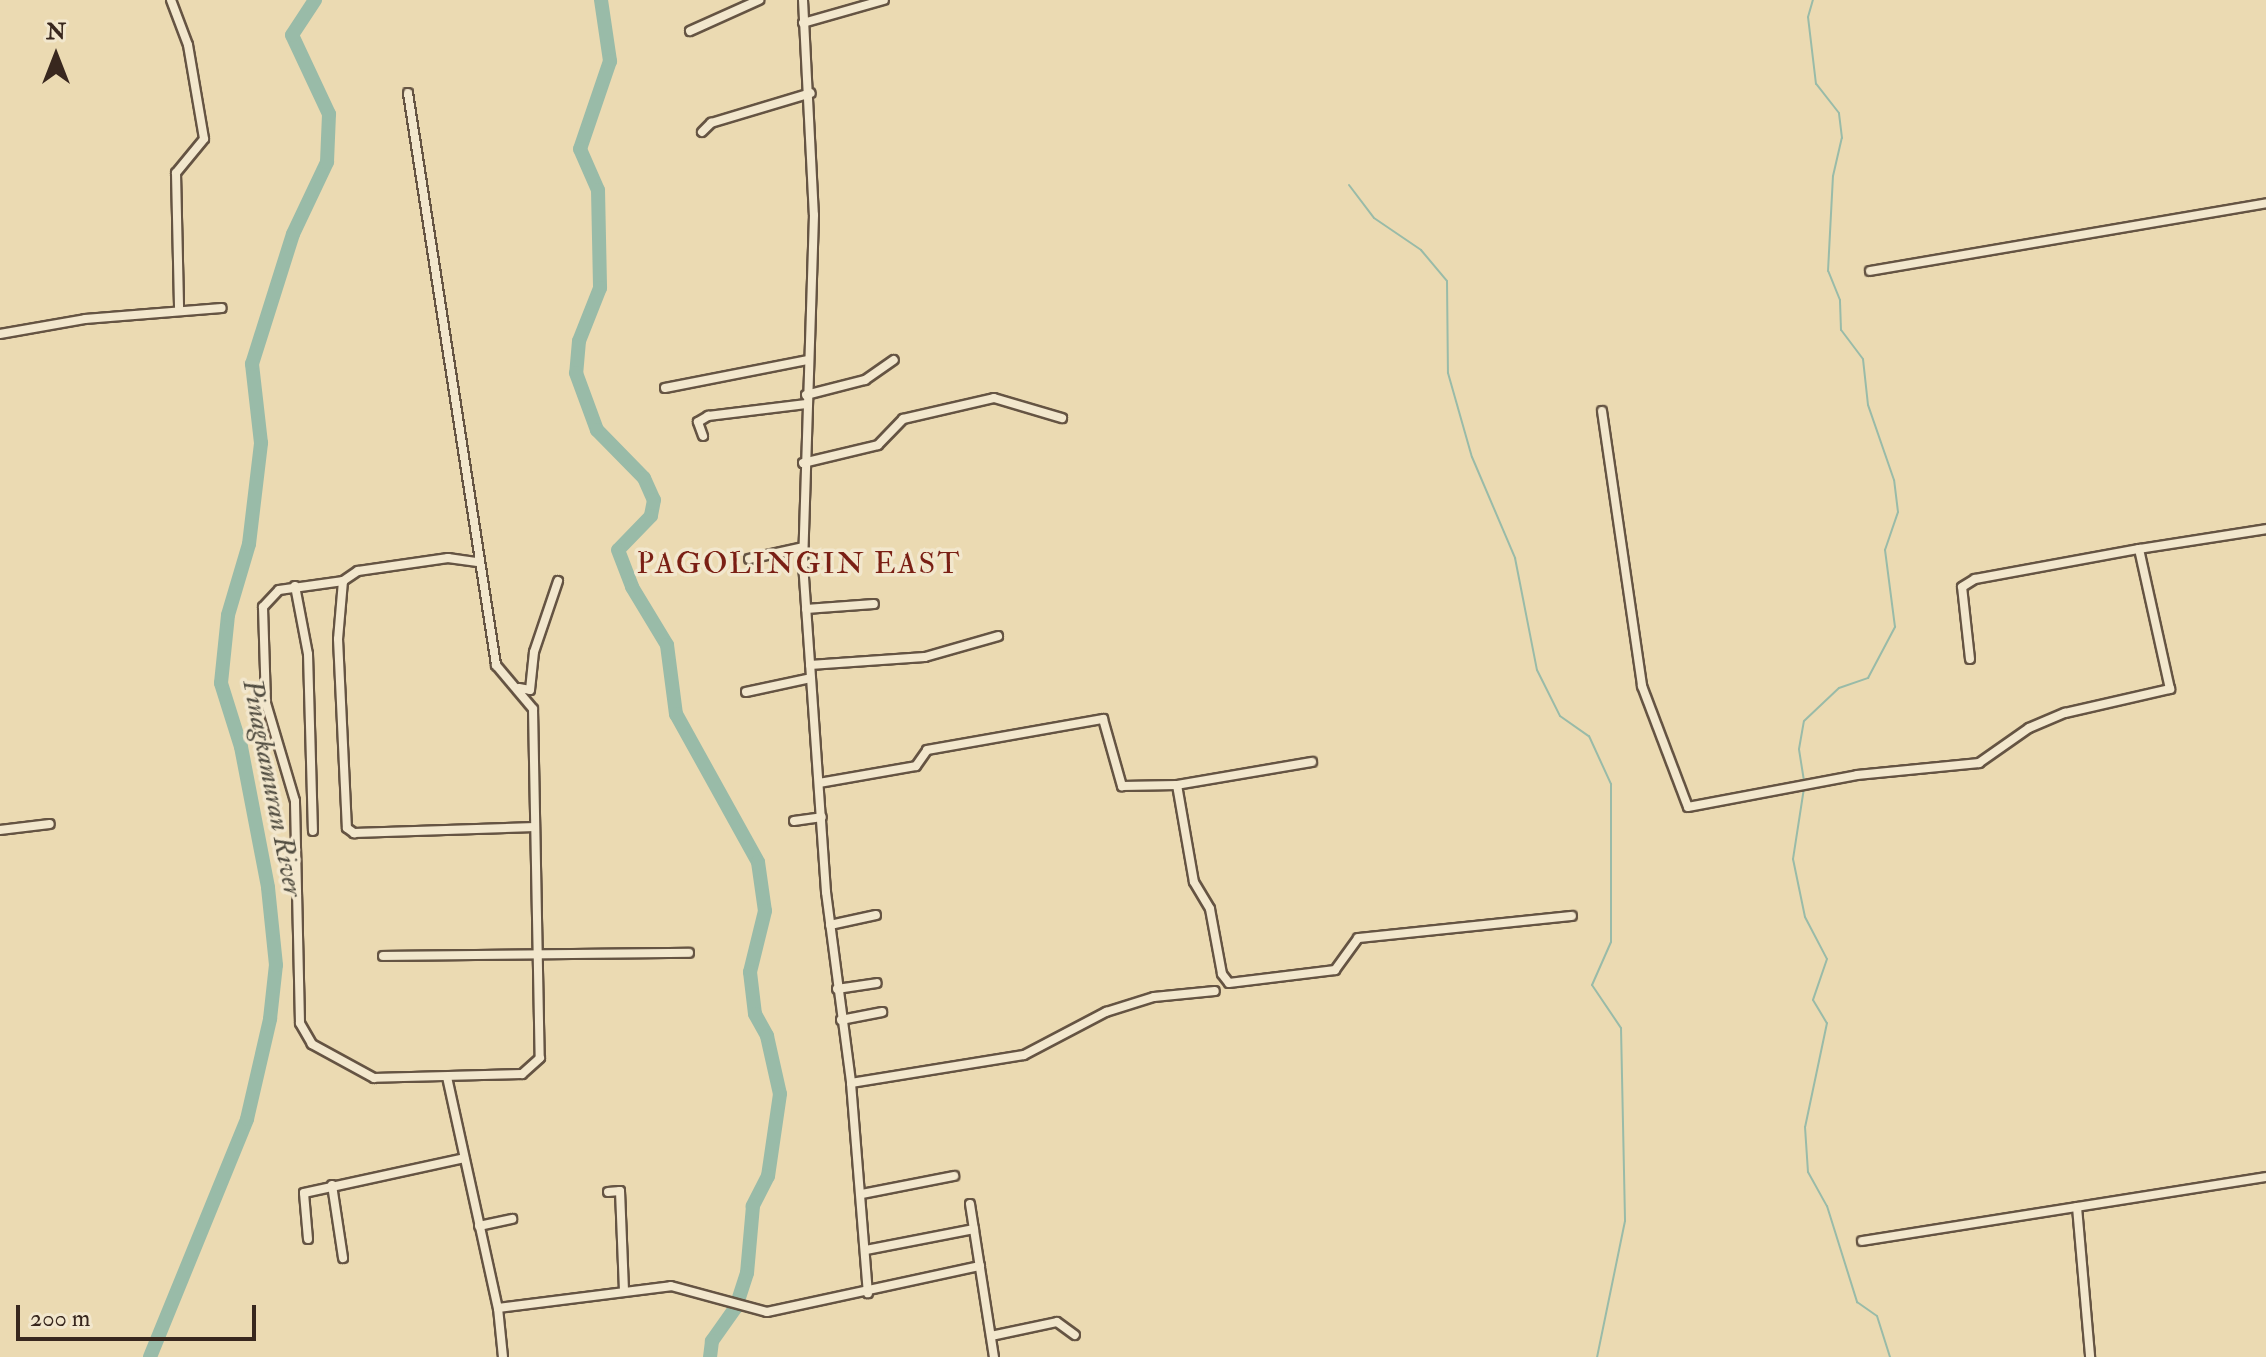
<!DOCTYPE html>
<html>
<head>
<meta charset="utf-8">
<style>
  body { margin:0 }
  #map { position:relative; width:2266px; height:1357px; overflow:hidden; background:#ebdab2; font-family:"IM FELL Double Pica",serif }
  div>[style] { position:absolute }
  .stream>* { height:2px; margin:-1px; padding:0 1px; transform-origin:1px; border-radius:1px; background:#99bba8 }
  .river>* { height:14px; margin:-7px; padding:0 7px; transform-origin:7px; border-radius:7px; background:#99bba8 }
  .roads { filter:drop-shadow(2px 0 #655443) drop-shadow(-2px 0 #655443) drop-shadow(0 2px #655443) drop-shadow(0 -2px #655443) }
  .minor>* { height:8px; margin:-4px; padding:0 4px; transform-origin:4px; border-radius:4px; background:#f2e7cd }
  span { translate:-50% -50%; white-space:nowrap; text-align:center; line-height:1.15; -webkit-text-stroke:7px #f2e7cd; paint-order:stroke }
  .water-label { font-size:28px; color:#504c40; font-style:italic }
  .quarter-label { font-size:30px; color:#7a1f14; letter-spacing:2px }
  .north { position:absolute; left:16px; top:16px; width:80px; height:80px; -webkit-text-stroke:6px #f2e7cd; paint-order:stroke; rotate:0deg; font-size:22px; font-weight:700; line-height:32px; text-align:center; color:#38271e }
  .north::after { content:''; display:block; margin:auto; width:28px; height:36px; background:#38271e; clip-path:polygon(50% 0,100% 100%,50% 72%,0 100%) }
  .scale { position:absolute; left:16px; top:1305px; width:240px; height:36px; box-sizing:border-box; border:4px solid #38271e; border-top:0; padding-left:10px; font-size:24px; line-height:28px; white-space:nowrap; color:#38271e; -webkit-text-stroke:6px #f2e7cd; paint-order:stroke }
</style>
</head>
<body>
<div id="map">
  <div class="stream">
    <div style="left:1349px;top:185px;width:41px;rotate:52.9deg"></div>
    <div style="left:1374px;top:218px;width:57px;rotate:34.2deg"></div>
    <div style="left:1421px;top:250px;width:40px;rotate:50deg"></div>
    <div style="left:1447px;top:281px;width:92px;rotate:89.4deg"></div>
    <div style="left:1448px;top:373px;width:87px;rotate:74.1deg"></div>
    <div style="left:1472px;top:457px;width:110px;rotate:66.9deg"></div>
    <div style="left:1515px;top:558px;width:114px;rotate:78.9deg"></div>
    <div style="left:1537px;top:670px;width:51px;rotate:63.4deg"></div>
    <div style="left:1560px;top:716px;width:35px;rotate:35deg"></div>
    <div style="left:1589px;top:736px;width:53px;rotate:65.4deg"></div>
    <div style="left:1611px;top:784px;width:158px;rotate:90deg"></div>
    <div style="left:1611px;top:942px;width:47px;rotate:113.8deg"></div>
    <div style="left:1592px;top:985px;width:52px;rotate:56deg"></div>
    <div style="left:1621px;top:1028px;width:193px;rotate:88.8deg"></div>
    <div style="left:1625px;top:1221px;width:139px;rotate:101.6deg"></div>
    <div style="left:1804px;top:781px;width:32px;rotate:-99deg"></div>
    <div style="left:1799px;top:749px;width:28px;rotate:-80deg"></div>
    <div style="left:1804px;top:721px;width:48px;rotate:-43.3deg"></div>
    <div style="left:1839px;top:688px;width:31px;rotate:-19deg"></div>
    <div style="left:1868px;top:678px;width:58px;rotate:-62.1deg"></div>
    <div style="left:1895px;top:627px;width:78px;rotate:-97.4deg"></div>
    <div style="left:1885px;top:550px;width:40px;rotate:-71.1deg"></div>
    <div style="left:1898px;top:512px;width:32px;rotate:-97deg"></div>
    <div style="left:1894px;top:480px;width:79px;rotate:-109.1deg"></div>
    <div style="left:1868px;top:405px;width:46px;rotate:-96.2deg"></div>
    <div style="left:1863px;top:359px;width:36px;rotate:-127deg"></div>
    <div style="left:1841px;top:330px;width:30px;rotate:-92deg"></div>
    <div style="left:1840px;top:300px;width:31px;rotate:-112deg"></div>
    <div style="left:1828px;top:271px;width:95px;rotate:-87deg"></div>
    <div style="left:1833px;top:176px;width:39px;rotate:-77deg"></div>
    <div style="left:1842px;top:138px;width:25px;rotate:-97deg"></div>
    <div style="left:1839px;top:113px;width:37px;rotate:-128deg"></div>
    <div style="left:1816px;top:84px;width:67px;rotate:-96.8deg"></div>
    <div style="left:1808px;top:17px;width:18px;rotate:-74deg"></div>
    <div style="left:1804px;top:788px;width:72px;rotate:98.8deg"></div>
    <div style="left:1793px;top:859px;width:59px;rotate:78.3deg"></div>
    <div style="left:1805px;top:917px;width:47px;rotate:62.4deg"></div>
    <div style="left:1827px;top:959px;width:43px;rotate:108.9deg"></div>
    <div style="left:1813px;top:1000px;width:27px;rotate:59deg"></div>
    <div style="left:1827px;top:1023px;width:106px;rotate:101.9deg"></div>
    <div style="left:1805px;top:1127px;width:45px;rotate:86.2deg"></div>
    <div style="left:1808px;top:1172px;width:39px;rotate:61deg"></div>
    <div style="left:1827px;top:1206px;width:101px;rotate:72.6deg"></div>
    <div style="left:1857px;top:1302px;width:24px;rotate:35deg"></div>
    <div style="left:1877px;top:1316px;width:43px;rotate:72.4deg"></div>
  </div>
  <div class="river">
    <div style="left:601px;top:0;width:62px;rotate:81.6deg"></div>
    <div style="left:610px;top:61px;width:93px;rotate:108.8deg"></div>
    <div style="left:580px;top:149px;width:45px;rotate:66.3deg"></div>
    <div style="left:598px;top:190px;width:98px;rotate:88.8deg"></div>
    <div style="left:600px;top:288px;width:57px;rotate:111.6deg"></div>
    <div style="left:579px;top:341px;width:32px;rotate:95deg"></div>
    <div style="left:576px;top:373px;width:61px;rotate:69.8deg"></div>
    <div style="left:597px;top:430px;width:67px;rotate:45.6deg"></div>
    <div style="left:644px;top:478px;width:24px;rotate:66deg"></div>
    <div style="left:654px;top:500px;width:16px;rotate:101deg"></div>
    <div style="left:651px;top:516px;width:47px;rotate:134.1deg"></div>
    <div style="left:618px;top:550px;width:40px;rotate:69deg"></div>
    <div style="left:632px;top:587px;width:68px;rotate:58.9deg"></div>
    <div style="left:667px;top:645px;width:70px;rotate:82.6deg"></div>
    <div style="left:676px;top:714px;width:169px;rotate:61deg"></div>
    <div style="left:758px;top:862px;width:49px;rotate:81.9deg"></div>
    <div style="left:765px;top:911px;width:63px;rotate:103.8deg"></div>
    <div style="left:750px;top:972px;width:42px;rotate:83.2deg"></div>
    <div style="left:755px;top:1014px;width:25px;rotate:61deg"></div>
    <div style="left:767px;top:1036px;width:59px;rotate:77.4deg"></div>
    <div style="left:780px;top:1094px;width:83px;rotate:98.3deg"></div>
    <div style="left:768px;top:1176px;width:34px;rotate:117deg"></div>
    <div style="left:753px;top:1206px;width:67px;rotate:95.1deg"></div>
    <div style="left:747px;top:1273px;width:36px;rotate:108deg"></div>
    <div style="left:736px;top:1307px;width:42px;rotate:125.2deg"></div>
    <div style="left:712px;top:1341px;width:16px;rotate:97deg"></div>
    <div style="left:150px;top:1357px;width:257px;rotate:-67.8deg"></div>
    <div style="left:247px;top:1119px;width:103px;rotate:-77deg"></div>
    <div style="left:270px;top:1019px;width:54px;rotate:-83.7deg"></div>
    <div style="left:276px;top:965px;width:78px;rotate:-95.9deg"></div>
    <div style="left:268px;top:887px;width:143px;rotate:-100.9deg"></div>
    <div style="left:241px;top:747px;width:67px;rotate:-107.4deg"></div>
    <div style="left:221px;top:683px;width:68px;rotate:-84.1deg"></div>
    <div style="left:228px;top:615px;width:74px;rotate:-73.5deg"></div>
    <div style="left:249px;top:544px;width:102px;rotate:-83.2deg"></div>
    <div style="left:261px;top:443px;width:80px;rotate:-96.5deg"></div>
    <div style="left:252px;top:364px;width:136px;rotate:-72.5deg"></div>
    <div style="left:293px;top:234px;width:80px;rotate:-64.7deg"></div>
    <div style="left:327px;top:162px;width:48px;rotate:-87.6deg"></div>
    <div style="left:329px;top:114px;width:87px;rotate:-115.1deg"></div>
    <div style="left:292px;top:35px;width:42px;rotate:-56.7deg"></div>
  </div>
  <div class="roads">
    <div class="minor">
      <div style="left:171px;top:0;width:48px;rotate:69.3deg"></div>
      <div style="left:188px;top:45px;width:95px;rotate:80.3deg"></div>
      <div style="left:204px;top:139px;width:44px;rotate:129.5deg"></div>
      <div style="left:176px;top:173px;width:137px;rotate:88.7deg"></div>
      <div style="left:803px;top:0;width:215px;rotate:87.1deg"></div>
      <div style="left:814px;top:215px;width:348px;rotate:91.8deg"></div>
      <div style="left:803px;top:563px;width:330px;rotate:86deg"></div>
      <div style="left:826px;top:892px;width:193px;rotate:82.5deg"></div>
      <div style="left:851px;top:1083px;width:211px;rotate:85.4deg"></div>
      <div style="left:803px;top:23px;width:84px;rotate:-15.9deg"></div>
      <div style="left:690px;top:31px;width:76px;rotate:-24.2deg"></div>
      <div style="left:408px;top:93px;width:579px;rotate:81.25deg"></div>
      <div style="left:496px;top:665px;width:57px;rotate:49.9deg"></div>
      <div style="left:533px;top:709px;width:349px;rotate:88.9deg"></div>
      <div style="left:540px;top:1058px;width:24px;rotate:138deg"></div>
      <div style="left:522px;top:1074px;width:148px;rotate:178.5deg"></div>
      <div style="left:374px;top:1078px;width:71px;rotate:-151.3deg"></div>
      <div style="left:312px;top:1044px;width:24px;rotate:-120deg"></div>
      <div style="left:300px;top:1023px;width:222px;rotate:-91.3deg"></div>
      <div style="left:295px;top:801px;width:102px;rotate:-106.5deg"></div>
      <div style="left:266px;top:703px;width:96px;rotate:-91.8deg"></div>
      <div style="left:263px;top:607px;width:23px;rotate:-47deg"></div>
      <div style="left:279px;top:590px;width:65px;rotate:-8deg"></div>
      <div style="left:343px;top:581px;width:18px;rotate:-34deg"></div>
      <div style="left:358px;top:571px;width:91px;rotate:-8.2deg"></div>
      <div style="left:448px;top:558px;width:28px;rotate:8deg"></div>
      <div style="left:702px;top:132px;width:13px;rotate:-45deg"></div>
      <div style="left:711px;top:123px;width:104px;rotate:-16.7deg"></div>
      <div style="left:1870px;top:271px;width:402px;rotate:-9.7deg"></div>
      <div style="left:0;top:334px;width:86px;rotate:-10deg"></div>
      <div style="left:85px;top:319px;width:137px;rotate:-4.6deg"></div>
      <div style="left:665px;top:388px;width:146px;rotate:-11.1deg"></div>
      <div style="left:806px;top:395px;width:61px;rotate:-14.3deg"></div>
      <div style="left:865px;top:380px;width:35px;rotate:-35deg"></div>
      <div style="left:1602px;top:411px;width:278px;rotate:81.7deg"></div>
      <div style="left:1642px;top:686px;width:129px;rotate:69.2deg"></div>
      <div style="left:1688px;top:807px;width:172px;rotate:-10.7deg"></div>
      <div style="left:1857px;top:775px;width:123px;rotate:-5.6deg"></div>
      <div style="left:1979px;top:763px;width:61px;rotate:-35deg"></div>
      <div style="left:2029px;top:728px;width:39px;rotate:-23deg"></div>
      <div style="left:2065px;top:713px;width:108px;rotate:-12.9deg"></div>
      <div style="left:2170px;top:689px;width:143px;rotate:-102.5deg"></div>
      <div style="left:2139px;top:549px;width:129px;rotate:-8.9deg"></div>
      <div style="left:703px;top:436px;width:15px;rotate:-110deg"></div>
      <div style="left:698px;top:422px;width:12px;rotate:-31deg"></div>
      <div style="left:708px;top:416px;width:99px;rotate:-7deg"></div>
      <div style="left:803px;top:463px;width:77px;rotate:-13.5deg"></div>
      <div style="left:878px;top:445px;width:36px;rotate:-46deg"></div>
      <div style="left:903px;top:419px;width:93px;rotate:-13deg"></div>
      <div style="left:994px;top:398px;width:71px;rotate:16.4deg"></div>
      <div style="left:749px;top:559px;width:55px;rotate:-12.5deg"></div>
      <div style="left:343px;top:581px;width:58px;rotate:94.9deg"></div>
      <div style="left:338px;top:639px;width:189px;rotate:87.3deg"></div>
      <div style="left:347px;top:828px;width:9px;rotate:36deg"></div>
      <div style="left:354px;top:833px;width:181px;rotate:-1.9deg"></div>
      <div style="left:295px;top:586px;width:69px;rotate:79.2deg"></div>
      <div style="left:308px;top:654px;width:177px;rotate:88.4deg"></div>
      <div style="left:806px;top:609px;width:68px;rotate:-4.2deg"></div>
      <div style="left:1970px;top:659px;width:72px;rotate:-96.3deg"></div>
      <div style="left:1962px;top:587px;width:15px;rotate:-32deg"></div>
      <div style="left:1975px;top:579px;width:167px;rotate:-10.4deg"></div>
      <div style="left:810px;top:665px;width:115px;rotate:-4deg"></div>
      <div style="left:925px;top:657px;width:76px;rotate:-16deg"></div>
      <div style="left:519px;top:688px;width:11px;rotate:10deg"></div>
      <div style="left:530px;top:690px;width:38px;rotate:-84deg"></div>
      <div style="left:534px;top:652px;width:75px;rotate:-71.3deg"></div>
      <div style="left:746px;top:692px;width:66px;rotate:-12.2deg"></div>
      <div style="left:819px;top:783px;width:98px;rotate:-9.9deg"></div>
      <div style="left:916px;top:766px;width:19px;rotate:-55deg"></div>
      <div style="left:927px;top:750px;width:179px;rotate:-10deg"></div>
      <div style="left:1103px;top:719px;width:70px;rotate:74.2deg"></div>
      <div style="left:1122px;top:786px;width:55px;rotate:-1deg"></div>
      <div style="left:1177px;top:785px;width:98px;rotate:80.1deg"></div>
      <div style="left:1194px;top:882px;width:31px;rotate:59deg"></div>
      <div style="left:1210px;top:909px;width:66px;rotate:79.5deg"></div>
      <div style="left:1222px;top:974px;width:11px;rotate:52deg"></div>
      <div style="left:1229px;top:983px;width:107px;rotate:-7deg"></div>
      <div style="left:1335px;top:970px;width:39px;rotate:-54deg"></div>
      <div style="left:1358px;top:938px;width:215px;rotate:-5.9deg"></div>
      <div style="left:1177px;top:785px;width:137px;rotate:-9.7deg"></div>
      <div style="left:794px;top:821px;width:28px;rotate:-8deg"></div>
      <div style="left:0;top:830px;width:50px;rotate:-6.8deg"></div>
      <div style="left:830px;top:925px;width:47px;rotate:-12.3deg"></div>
      <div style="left:383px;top:956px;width:306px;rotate:-0.6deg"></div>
      <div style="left:837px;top:989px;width:40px;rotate:-8.5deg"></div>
      <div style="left:841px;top:1020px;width:42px;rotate:-11deg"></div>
      <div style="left:447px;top:1077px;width:237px;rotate:77.6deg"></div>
      <div style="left:498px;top:1308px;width:49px;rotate:84.2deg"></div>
      <div style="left:851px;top:1083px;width:175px;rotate:-9.2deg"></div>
      <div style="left:1024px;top:1055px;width:93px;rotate:-27.7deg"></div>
      <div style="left:1106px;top:1012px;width:50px;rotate:-17.4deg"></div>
      <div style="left:1154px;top:997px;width:61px;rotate:-5.6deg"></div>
      <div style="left:332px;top:1185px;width:74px;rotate:81.4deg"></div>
      <div style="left:608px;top:1192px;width:12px;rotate:-5deg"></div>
      <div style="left:620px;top:1191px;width:99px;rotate:87.7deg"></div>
      <div style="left:862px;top:1194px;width:94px;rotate:-11.1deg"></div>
      <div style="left:970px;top:1204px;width:155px;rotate:81.1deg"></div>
      <div style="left:2077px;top:1207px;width:151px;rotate:85deg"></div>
      <div style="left:479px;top:1226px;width:34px;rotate:-12deg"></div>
      <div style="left:308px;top:1239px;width:46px;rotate:-95deg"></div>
      <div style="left:304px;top:1193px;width:164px;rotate:-12.3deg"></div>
      <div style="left:1862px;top:1241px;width:409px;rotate:-9deg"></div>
      <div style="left:866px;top:1250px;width:110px;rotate:-11deg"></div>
      <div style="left:498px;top:1308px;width:174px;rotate:-7.2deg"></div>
      <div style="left:671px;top:1286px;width:99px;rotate:15.2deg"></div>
      <div style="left:767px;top:1312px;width:218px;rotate:-12.2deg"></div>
      <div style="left:991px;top:1336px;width:67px;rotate:-12deg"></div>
      <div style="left:1057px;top:1322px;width:22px;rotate:36deg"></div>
    </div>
  </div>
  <div class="water-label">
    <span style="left:272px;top:788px;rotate:79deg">Pinagkamuran River</span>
  </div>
  <div class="quarter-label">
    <span style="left:799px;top:564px">PAGOLINGIN EAST</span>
  </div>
  <div class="north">N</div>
  <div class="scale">200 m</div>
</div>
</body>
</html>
